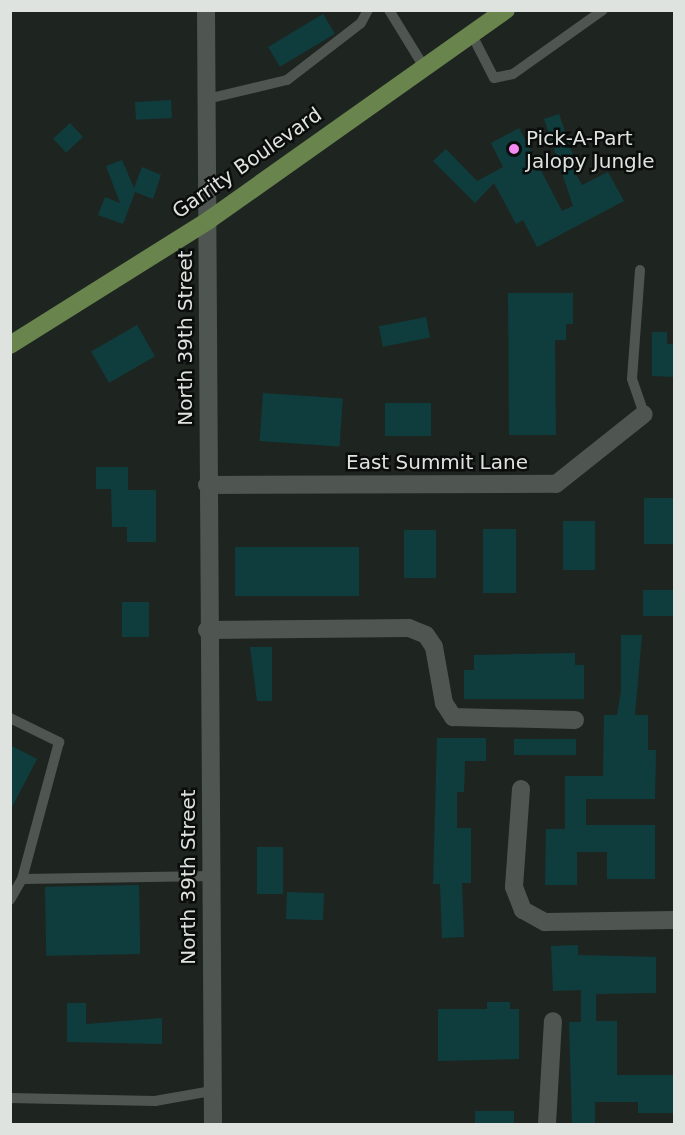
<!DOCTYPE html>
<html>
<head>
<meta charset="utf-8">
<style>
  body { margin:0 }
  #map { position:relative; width:685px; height:1135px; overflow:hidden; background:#1e2521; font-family:"DejaVu Sans",sans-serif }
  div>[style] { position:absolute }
  .building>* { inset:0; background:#0f3d3d; transform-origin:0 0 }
  .lane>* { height:10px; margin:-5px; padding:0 5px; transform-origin:5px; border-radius:5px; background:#4f5652 }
  .street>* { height:18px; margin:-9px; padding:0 9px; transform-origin:9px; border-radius:9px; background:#4f5652 }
  .primary>* { height:18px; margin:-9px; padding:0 9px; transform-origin:9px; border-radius:9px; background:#69844c }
  .dots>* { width:16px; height:16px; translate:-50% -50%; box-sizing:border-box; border:3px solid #0a0d0b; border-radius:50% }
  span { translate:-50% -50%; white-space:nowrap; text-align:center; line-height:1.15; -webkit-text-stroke:5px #0a0d0b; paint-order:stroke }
  .poi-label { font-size:20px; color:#dee3e0 }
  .left { translate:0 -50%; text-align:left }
  .street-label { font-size:20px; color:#dee3e0 }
  .frame { position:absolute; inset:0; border:12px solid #dee3e0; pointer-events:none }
</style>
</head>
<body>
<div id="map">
  <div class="building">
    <div style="left:323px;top:14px;width:23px;height:64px;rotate:59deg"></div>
    <div style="left:171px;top:100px;width:18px;height:36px;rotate:87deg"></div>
    <div style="clip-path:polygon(559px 114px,573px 155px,567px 158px,582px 185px,608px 172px,624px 201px,537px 247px,523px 220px,516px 224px,494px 183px,475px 203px,433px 161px,446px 149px,477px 181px,503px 167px,491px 143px,519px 128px,562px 211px,573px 206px,544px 119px)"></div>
    <div style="left:70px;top:123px;width:19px;height:23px;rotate:47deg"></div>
    <div style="clip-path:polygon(122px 160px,134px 188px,142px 167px,161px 175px,153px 199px,135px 192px,123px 224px,98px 215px,105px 197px,120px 203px,106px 166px)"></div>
    <div style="clip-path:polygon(508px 293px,573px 293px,573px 324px,566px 324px,566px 340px,555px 340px,556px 435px,509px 435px)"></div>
    <div style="left:426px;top:317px;width:21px;height:48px;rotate:79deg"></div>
    <div style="left:137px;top:325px;width:36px;height:53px;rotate:60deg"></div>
    <div style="clip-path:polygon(652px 332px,667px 332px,667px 344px,675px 344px,675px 377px,652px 376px)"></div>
    <div style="left:263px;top:393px;width:80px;height:48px;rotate:4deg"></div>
    <div style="left:385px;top:403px;width:46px;height:33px"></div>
    <div style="clip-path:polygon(96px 467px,128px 467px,128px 490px,156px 490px,156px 542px,127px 542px,127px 527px,112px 527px,111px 489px,96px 489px)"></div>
    <div style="left:644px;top:498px;width:31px;height:46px"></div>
    <div style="left:563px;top:521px;width:32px;height:49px"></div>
    <div style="left:483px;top:529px;width:33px;height:64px"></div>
    <div style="left:404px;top:530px;width:32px;height:48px"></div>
    <div style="left:235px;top:547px;width:124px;height:49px"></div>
    <div style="left:675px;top:590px;width:26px;height:32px;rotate:90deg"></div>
    <div style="left:149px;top:602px;width:35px;height:27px;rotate:90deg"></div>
    <div style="clip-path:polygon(621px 635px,642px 635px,635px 715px,648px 715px,648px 750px,656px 750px,655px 799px,586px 799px,586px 825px,655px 825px,655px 879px,607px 879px,607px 852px,577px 852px,577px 885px,545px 885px,546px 829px,565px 829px,565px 776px,603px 776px,604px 715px,617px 715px,621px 691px)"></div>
    <div style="clip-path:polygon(250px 647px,272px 647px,272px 701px,257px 701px)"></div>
    <div style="clip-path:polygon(575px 653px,575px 665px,584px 665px,584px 699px,464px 699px,464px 670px,474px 670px,474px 655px)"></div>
    <div style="clip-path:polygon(437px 738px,486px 738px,486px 761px,465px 761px,464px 792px,457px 792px,457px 828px,471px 828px,471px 883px,462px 883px,464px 937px,442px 938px,440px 884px,433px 884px)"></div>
    <div style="left:514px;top:739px;width:62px;height:16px"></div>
    <div style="clip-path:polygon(10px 745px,37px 759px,10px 811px)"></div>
    <div style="left:257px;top:847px;width:26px;height:47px"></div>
    <div style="left:139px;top:885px;width:69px;height:94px;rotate:89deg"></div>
    <div style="left:287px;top:892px;width:37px;height:27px;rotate:2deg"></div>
    <div style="clip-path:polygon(578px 945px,578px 955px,656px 957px,656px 993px,596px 994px,596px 1021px,617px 1021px,617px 1075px,675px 1075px,675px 1113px,638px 1113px,638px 1102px,595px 1102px,595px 1125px,572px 1125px,569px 1022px,581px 1022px,581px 990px,553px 991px,551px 946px)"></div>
    <div style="clip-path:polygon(487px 1002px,510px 1002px,510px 1009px,519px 1009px,519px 1059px,438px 1061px,438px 1009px,487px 1009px)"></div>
    <div style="clip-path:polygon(67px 1003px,86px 1003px,86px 1024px,162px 1018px,162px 1044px,67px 1042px)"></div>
    <div style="left:475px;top:1111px;width:39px;height:13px"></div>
  </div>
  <div class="lane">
    <div style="left:389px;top:10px;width:67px;rotate:58.4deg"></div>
    <div style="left:472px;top:35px;width:48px;rotate:62.9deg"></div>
    <div style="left:494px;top:78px;width:19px;rotate:-12deg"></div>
    <div style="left:513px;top:74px;width:110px;rotate:-35.4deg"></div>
    <div style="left:207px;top:99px;width:82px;rotate:-13.4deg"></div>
    <div style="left:287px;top:80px;width:93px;rotate:-37.6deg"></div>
    <div style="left:361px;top:23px;width:15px;rotate:-62deg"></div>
    <div style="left:640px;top:270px;width:109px;rotate:94.2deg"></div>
    <div style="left:632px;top:379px;width:37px;rotate:71deg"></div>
    <div style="left:10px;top:718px;width:55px;rotate:26.1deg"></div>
    <div style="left:59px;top:742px;width:142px;rotate:105.1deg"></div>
    <div style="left:22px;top:879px;width:24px;rotate:120deg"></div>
    <div style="left:22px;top:879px;width:190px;rotate:-0.9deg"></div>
    <div style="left:10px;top:1098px;width:145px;rotate:1.2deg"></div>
    <div style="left:155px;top:1101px;width:58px;rotate:-10deg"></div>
  </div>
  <div class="street">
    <div style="left:206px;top:10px;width:1114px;rotate:89.64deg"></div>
    <div style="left:207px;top:485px;width:349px;rotate:-0.2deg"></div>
    <div style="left:556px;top:484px;width:112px;rotate:-38.5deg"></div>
    <div style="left:207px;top:630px;width:202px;rotate:-0.6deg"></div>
    <div style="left:409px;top:628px;width:18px;rotate:22deg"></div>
    <div style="left:426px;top:635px;width:14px;rotate:56deg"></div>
    <div style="left:434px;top:647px;width:57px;rotate:79.9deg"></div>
    <div style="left:444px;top:703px;width:17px;rotate:57deg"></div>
    <div style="left:453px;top:717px;width:122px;rotate:1.4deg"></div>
    <div style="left:521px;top:789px;width:98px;rotate:94.1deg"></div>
    <div style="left:514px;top:887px;width:25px;rotate:69deg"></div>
    <div style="left:523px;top:910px;width:25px;rotate:29deg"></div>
    <div style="left:545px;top:922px;width:129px;rotate:-0.9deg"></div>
    <div style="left:547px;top:1124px;width:103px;rotate:-86.7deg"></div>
  </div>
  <div class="primary">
    <div style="left:10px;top:345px;width:235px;rotate:-32.1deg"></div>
    <div style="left:209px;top:220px;width:364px;rotate:-35.3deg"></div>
  </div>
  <div class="dots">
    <div style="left:514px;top:149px;background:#f38af2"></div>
  </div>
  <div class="poi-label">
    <span class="left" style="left:526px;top:150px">Pick-A-Part<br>Jalopy Jungle</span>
  </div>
  <div class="street-label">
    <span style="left:247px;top:163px;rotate:-35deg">Garrity Boulevard</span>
    <span style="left:185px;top:338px;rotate:-90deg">North 39th Street</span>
    <span style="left:437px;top:462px">East Summit Lane</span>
    <span style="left:188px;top:877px;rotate:-90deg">North 39th Street</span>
  </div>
  <div class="frame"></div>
</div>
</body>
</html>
